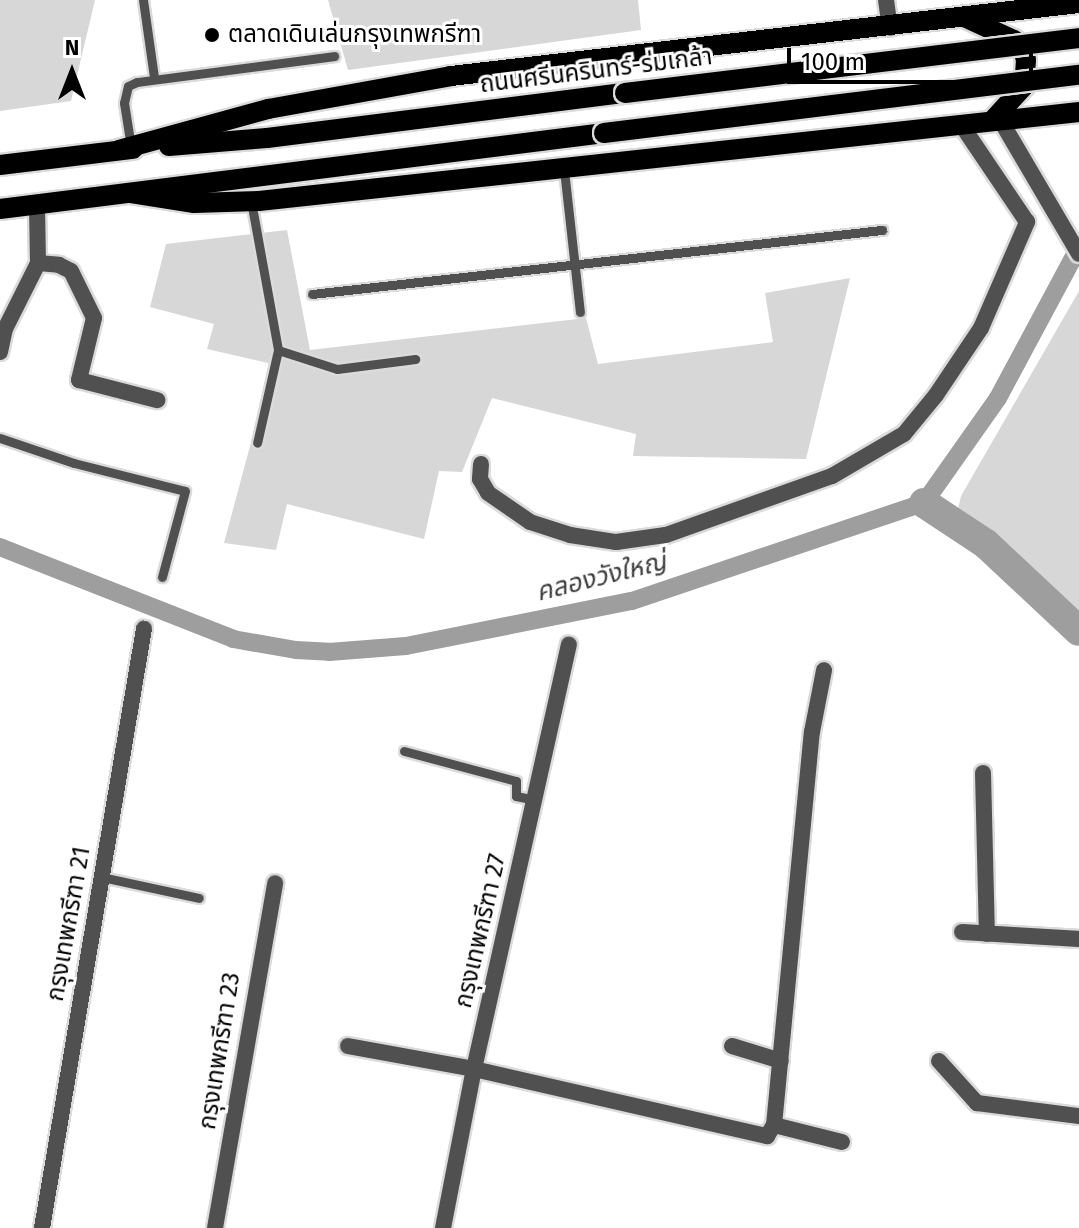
<!DOCTYPE html>
<html>
<head>
<meta charset="utf-8">
<style>
  body { margin:0 }
  #map { position:relative; width:1079px; height:1228px; overflow:hidden; background:#fff; font-family:"Fira Sans","Noto Sans Thai",sans-serif }
  div>[style] { position:absolute }
  .green>* { inset:0; background:#d7d7d7 }
  .canal>* { height:18px; margin:-9px; padding:0 9px; transform-origin:9px; border-radius:9px; background:#9e9e9e }
  .river>* { height:30px; margin:-15px; padding:0 15px; transform-origin:15px; border-radius:15px; background:#9e9e9e }
  .roads { filter:drop-shadow(2px 0 #dbdbdb) drop-shadow(-2px 0 #dbdbdb) drop-shadow(0 2px #dbdbdb) drop-shadow(0 -2px #dbdbdb) }
  .service>* { height:9px; margin:-4.5px; padding:0 4.5px; transform-origin:4.5px; border-radius:4.5px; background:#505050 }
  .minor>* { height:16px; margin:-8px; padding:0 8px; transform-origin:8px; border-radius:8px; background:#505050 }
  .primary>* { height:20px; margin:-10px; padding:0 10px; transform-origin:10px; border-radius:10px; background:#000 }
  .bridges { filter:drop-shadow(2px 0 #dbdbdb) drop-shadow(-2px 0 #dbdbdb) drop-shadow(0 2px #dbdbdb) drop-shadow(0 -2px #dbdbdb) }
  .primary-bridge>* { height:20px; margin:-10px; padding:0 10px; transform-origin:10px; border-radius:10px; background:#000 }
  .dots>* { width:22px; height:22px; translate:-50% -50%; box-sizing:border-box; border:4px solid #fff; border-radius:50% }
  span { translate:-50% -50%; white-space:nowrap; text-align:center; line-height:1.15; -webkit-text-stroke:6px #fff; paint-order:stroke }
  .poi-label { font-size:24px; color:#000 }
  .left { translate:0 -50%; text-align:left }
  .street-label { font-size:24px; color:#000 }
  .water-label { font-size:26px; color:#3f3f3f; font-style:italic }
  .north { position:absolute; left:32px; top:32px; width:80px; height:80px; -webkit-text-stroke:6px #fff; paint-order:stroke; rotate:0deg; font-size:22px; font-weight:700; line-height:32px; text-align:center; color:#000 }
  .north::after { content:''; display:block; margin:auto; width:28px; height:36px; background:#000; clip-path:polygon(50% 0,100% 100%,50% 72%,0 100%) }
  .scale { position:absolute; left:787px; top:48px; width:246px; height:36px; box-sizing:border-box; border:4px solid #000; border-top:0; padding-left:10px; font-size:24px; line-height:28px; white-space:nowrap; color:#000; -webkit-text-stroke:6px #fff; paint-order:stroke }
</style>
</head>
<body>
<div id="map">
  <div class="green">
    <div style="clip-path:polygon(0 0,95px 0,71px 101px,0 111px)"></div>
    <div style="clip-path:polygon(328px 0,638px 0,641px 30px,348px 70px)"></div>
    <div style="clip-path:polygon(287px 230px,310px 350px,586px 318px,598px 364px,773px 342px,765px 293px,850px 278px,806px 459px,633px 456px,636px 434px,492px 398px,462px 472px,439px 471px,424px 539px,287px 504px,276px 550px,224px 543px,272px 364px,207px 349px,214px 324px,150px 307px,166px 244px)"></div>
    <div style="clip-path:polygon(1079px 291px,1079px 615px,1019px 555px,958px 509px,961px 496px)"></div>
  </div>
  <div class="canal">
    <div style="left:0;top:547px;width:251px;rotate:21.5deg"></div>
    <div style="left:233px;top:639px;width:64px;rotate:9.9deg"></div>
    <div style="left:296px;top:650px;width:33px;rotate:3deg"></div>
    <div style="left:329px;top:652px;width:77px;rotate:-4.5deg"></div>
    <div style="left:406px;top:646px;width:230px;rotate:-11.3deg"></div>
    <div style="left:632px;top:601px;width:308px;rotate:-18.6deg"></div>
    <div style="left:924px;top:503px;width:128px;rotate:-54.8deg"></div>
    <div style="left:998px;top:398px;width:171px;rotate:-61.8deg"></div>
  </div>
  <div class="river">
    <div style="left:924px;top:503px;width:74px;rotate:33.5deg"></div>
    <div style="left:986px;top:544px;width:127px;rotate:43.1deg"></div>
  </div>
  <div class="roads">
    <div class="service">
      <div style="left:143px;top:0;width:78px;rotate:81.9deg"></div>
      <div style="left:131px;top:147px;width:45px;rotate:-99deg"></div>
      <div style="left:124px;top:103px;width:17px;rotate:-77deg"></div>
      <div style="left:128px;top:86px;width:10px;rotate:-24deg"></div>
      <div style="left:137px;top:82px;width:199px;rotate:-7.5deg"></div>
      <div style="left:564px;top:170px;width:143px;rotate:83.6deg"></div>
      <div style="left:251px;top:201px;width:151px;rotate:79.7deg"></div>
      <div style="left:278px;top:350px;width:95px;rotate:102.7deg"></div>
      <div style="left:312px;top:294px;width:574px;rotate:-6.41deg"></div>
      <div style="left:278px;top:350px;width:62px;rotate:17.9deg"></div>
      <div style="left:337px;top:369px;width:79px;rotate:-7.3deg"></div>
      <div style="left:0;top:438px;width:78px;rotate:18.7deg"></div>
      <div style="left:74px;top:463px;width:114px;rotate:14.2deg"></div>
      <div style="left:185px;top:491px;width:89px;rotate:105deg"></div>
      <div style="left:404px;top:751px;width:116px;rotate:15deg"></div>
      <div style="left:516px;top:781px;width:15px;rotate:90deg"></div>
      <div style="left:516px;top:796px;width:19px;rotate:12deg"></div>
      <div style="left:102px;top:877px;width:99px;rotate:12.2deg"></div>
    </div>
    <div class="minor">
      <div style="left:886px;top:0;width:28px;rotate:82deg"></div>
      <div style="left:1001px;top:121px;width:154px;rotate:59.6deg"></div>
      <div style="left:38px;top:263px;width:21px;rotate:5deg"></div>
      <div style="left:59px;top:265px;width:13px;rotate:27deg"></div>
      <div style="left:71px;top:271px;width:52px;rotate:63.9deg"></div>
      <div style="left:94px;top:318px;width:64px;rotate:103.6deg"></div>
      <div style="left:79px;top:380px;width:81px;rotate:14.4deg"></div>
      <div style="left:0;top:352px;width:24px;rotate:-78deg"></div>
      <div style="left:5px;top:329px;width:74px;rotate:-63.4deg"></div>
      <div style="left:38px;top:263px;width:59px;rotate:-91deg"></div>
      <div style="left:481px;top:464px;width:15px;rotate:94deg"></div>
      <div style="left:480px;top:479px;width:16px;rotate:60deg"></div>
      <div style="left:488px;top:493px;width:51px;rotate:34.6deg"></div>
      <div style="left:530px;top:522px;width:42px;rotate:18deg"></div>
      <div style="left:570px;top:535px;width:47px;rotate:8.7deg"></div>
      <div style="left:616px;top:542px;width:50px;rotate:-8deg"></div>
      <div style="left:666px;top:535px;width:176px;rotate:-19.6deg"></div>
      <div style="left:832px;top:476px;width:83px;rotate:-30.3deg"></div>
      <div style="left:904px;top:434px;width:50px;rotate:-50.6deg"></div>
      <div style="left:936px;top:395px;width:81px;rotate:-56.1deg"></div>
      <div style="left:981px;top:328px;width:116px;rotate:-66.5deg"></div>
      <div style="left:1027px;top:222px;width:118px;rotate:-124deg"></div>
      <div style="left:983px;top:773px;width:161px;rotate:88.6deg"></div>
      <div style="left:962px;top:932px;width:117px;rotate:3.4deg"></div>
      <div style="left:348px;top:1046px;width:128px;rotate:10.3deg"></div>
      <div style="left:474px;top:1069px;width:301px;rotate:12.9deg"></div>
      <div style="left:767px;top:1136px;width:13px;rotate:-58deg"></div>
      <div style="left:774px;top:1125px;width:395px;rotate:-84.5deg"></div>
      <div style="left:812px;top:732px;width:63px;rotate:-79deg"></div>
      <div style="left:732px;top:1046px;width:51px;rotate:17deg"></div>
      <div style="left:939px;top:1061px;width:57px;rotate:47.9deg"></div>
      <div style="left:977px;top:1103px;width:103px;rotate:7.3deg"></div>
      <div style="left:774px;top:1125px;width:70px;rotate:14deg"></div>
      <div style="left:42px;top:1228px;width:608px;rotate:-80.34deg"></div>
      <div style="left:215px;top:1228px;width:350px;rotate:-80.1deg"></div>
      <div style="left:443px;top:1228px;width:162px;rotate:-79deg"></div>
      <div style="left:474px;top:1069px;width:435px;rotate:-77.4deg"></div>
    </div>
    <div class="primary">
      <div style="left:964px;top:17px;width:55px;rotate:24.7deg"></div>
      <div style="left:1014px;top:40px;width:13px;rotate:45deg"></div>
      <div style="left:1023px;top:49px;width:11px;rotate:75deg"></div>
      <div style="left:1026px;top:60px;width:26px;rotate:94deg"></div>
      <div style="left:1024px;top:86px;width:47px;rotate:132.4deg"></div>
      <div style="left:169px;top:146px;width:98px;rotate:-4.7deg"></div>
      <div style="left:267px;top:138px;width:361px;rotate:-7.2deg"></div>
      <div style="left:119px;top:150px;width:155px;rotate:-15.4deg"></div>
      <div style="left:268px;top:109px;width:186px;rotate:-10.2deg"></div>
      <div style="left:451px;top:76px;width:632px;rotate:-6.63deg"></div>
      <div style="left:0;top:165px;width:134px;rotate:-6.9deg"></div>
      <div style="left:131px;top:193px;width:64px;rotate:9deg"></div>
      <div style="left:194px;top:203px;width:65px;rotate:-1.8deg"></div>
      <div style="left:259px;top:201px;width:825px;rotate:-6.19deg"></div>
      <div style="left:0;top:209px;width:609px;rotate:-7.17deg"></div>
    </div>
  </div>
  <div class="bridges">
    <div class="primary-bridge">
      <div style="left:625px;top:93px;width:457px;rotate:-6.9deg"></div>
      <div style="left:604px;top:133px;width:479px;rotate:-7deg"></div>
    </div>
  </div>
  <div class="dots">
    <div style="left:212px;top:35px;background:#000"></div>
  </div>
  <div class="poi-label">
    <span class="left" style="left:228px;top:35px">ตลาดเดินเล่นกรุงเทพกรีฑา</span>
  </div>
  <div class="street-label">
    <span style="left:596px;top:71px;rotate:-7deg">ถนนศรีนครินทร์-ร่มเกล้า</span>
    <span style="left:69px;top:924px;rotate:-80deg">กรุงเทพกรีฑา 21</span>
    <span style="left:481px;top:931px;rotate:-77deg">กรุงเทพกรีฑา 27</span>
    <span style="left:220px;top:1051px;rotate:-81deg">กรุงเทพกรีฑา 23</span>
  </div>
  <div class="water-label">
    <span style="left:601px;top:577px;rotate:-14deg">คลองวังใหญ่</span>
  </div>
  <div class="north">N</div>
  <div class="scale">100 m</div>
</div>
</body>
</html>
